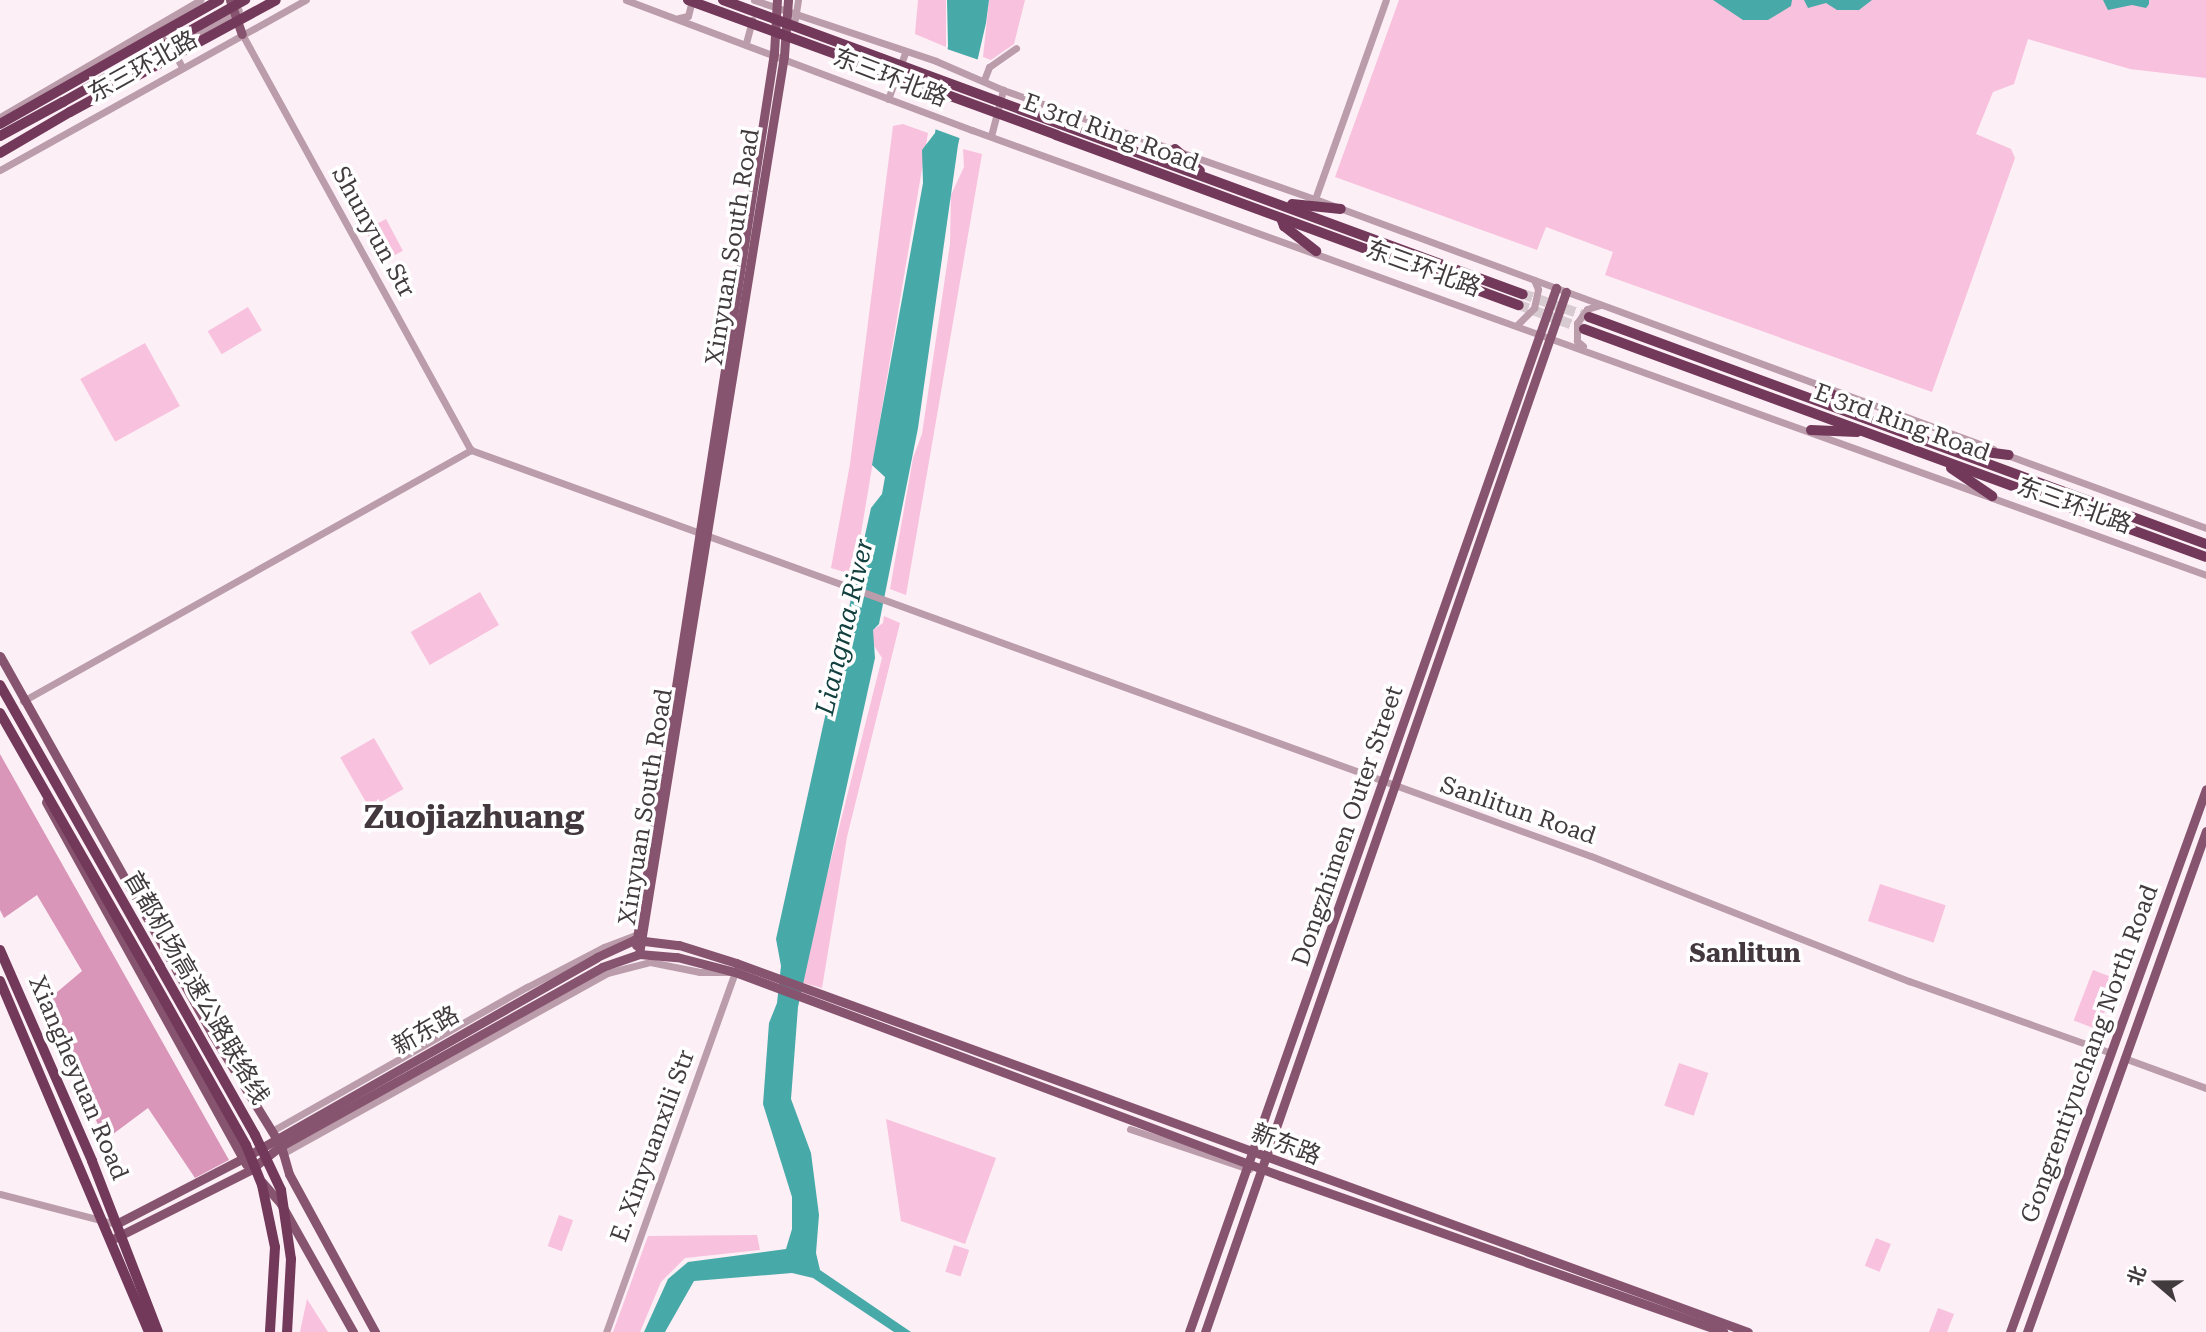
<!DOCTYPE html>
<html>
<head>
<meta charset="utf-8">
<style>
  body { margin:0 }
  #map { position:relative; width:2206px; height:1332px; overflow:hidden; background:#fdeff6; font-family:"Roboto Serif","Noto Sans SC",serif }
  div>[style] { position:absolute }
  .green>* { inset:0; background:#f8c1dd; transform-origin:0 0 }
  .forest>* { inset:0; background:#d996b8 }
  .water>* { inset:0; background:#47a9a8 }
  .pier>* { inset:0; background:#fdeff6 }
  .highway-tunnel>* { height:10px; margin-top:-5px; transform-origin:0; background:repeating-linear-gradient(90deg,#d7cbd1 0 10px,transparent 0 15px) }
  .minor>* { height:7px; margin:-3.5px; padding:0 3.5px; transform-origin:3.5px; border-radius:3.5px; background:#bb9cab }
  .major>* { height:9px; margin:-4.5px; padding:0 4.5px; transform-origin:4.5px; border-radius:4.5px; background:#87546f }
  .highway>* { height:10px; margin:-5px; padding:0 5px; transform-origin:5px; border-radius:5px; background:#73395a }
  .highway-bridge>* { height:10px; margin:-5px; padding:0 5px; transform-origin:5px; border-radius:5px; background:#73395a }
  span { translate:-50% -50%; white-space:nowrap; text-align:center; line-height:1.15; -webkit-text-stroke:7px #fff; paint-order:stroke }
  .street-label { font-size:24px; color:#413b3e }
  .water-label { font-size:26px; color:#12403f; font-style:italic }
  .neighbourhood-label { font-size:26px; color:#43383d; font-weight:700 }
  .district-label { font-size:32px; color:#43383d; font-weight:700 }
  .north { position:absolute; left:2122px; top:1248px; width:70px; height:70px; -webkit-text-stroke:5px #fff; paint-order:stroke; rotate:290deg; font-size:19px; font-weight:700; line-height:28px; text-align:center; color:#413b3e }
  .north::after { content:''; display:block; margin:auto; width:24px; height:32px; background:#413b3e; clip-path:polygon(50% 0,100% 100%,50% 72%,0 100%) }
</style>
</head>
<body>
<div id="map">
  <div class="green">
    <div style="clip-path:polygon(918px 0,946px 0,946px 47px,915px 34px)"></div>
    <div style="clip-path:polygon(989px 0,1025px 0,1014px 44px,991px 60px,983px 57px)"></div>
    <div style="clip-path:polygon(1399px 0,2206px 0,2206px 78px,2130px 69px,2028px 39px,2014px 84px,1993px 92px,1976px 134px,2011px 149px,2015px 158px,1932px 392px,1605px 275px,1613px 252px,1546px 227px,1537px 250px,1335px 177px)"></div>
    <div style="clip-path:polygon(903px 124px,928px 133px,854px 575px,831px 568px,850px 464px,893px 126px)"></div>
    <div style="clip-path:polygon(963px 149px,982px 154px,906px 595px,890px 589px,913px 458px,922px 434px,950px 244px,951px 195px,964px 167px)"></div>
    <div style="left:386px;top:219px;width:36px;height:24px;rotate:62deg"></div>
    <div style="left:248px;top:307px;width:27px;height:47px;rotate:59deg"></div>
    <div style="left:145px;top:343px;width:72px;height:74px;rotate:61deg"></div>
    <div style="left:480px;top:592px;width:38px;height:80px;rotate:60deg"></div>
    <div style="clip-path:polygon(884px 616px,900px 623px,847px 837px,822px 988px,800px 982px,882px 658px,873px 644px,873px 630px,883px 623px)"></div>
    <div style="left:374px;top:738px;width:59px;height:39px;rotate:60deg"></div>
    <div style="left:1880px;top:884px;width:69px;height:39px;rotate:18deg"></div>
    <div style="left:2093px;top:970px;width:26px;height:54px;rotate:21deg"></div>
    <div style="left:1679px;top:1063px;width:31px;height:45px;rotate:19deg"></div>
    <div style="clip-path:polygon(886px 1119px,996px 1158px,965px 1244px,901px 1221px)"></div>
    <div style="left:559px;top:1215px;width:15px;height:33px;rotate:20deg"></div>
    <div style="clip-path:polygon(757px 1235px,760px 1250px,685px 1258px,661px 1282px,640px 1332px,613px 1332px,648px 1236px)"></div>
    <div style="left:1876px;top:1238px;width:16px;height:30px;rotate:22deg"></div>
    <div style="left:954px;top:1245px;width:16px;height:28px;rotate:18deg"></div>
    <div style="clip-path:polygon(307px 1299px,328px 1332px,300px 1332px)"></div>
    <div style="clip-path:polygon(1938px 1308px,1954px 1314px,1947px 1332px,1929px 1332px)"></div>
  </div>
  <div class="forest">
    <div style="clip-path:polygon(0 754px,229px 1160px,195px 1178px,148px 1108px,105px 1140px,43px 1004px,82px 971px,37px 895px,4px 918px,0 910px)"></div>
  </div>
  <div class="water">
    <div style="clip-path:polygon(947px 0,989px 0,986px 23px,958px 145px,918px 428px,879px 624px,873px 630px,875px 658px,798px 1007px,791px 1099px,811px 1153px,819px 1215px,816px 1253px,820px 1270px,911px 1332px,894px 1332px,813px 1278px,792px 1273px,694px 1281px,665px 1332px,644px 1332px,668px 1279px,688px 1262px,786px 1249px,792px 1229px,792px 1197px,763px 1104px,769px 1023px,777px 1003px,781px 966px,776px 939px,871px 508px,882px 494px,885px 477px,872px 465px,923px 183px,922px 150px,935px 133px,948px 46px)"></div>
    <div style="clip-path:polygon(1713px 0,1792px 0,1791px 6px,1768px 20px,1743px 20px)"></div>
    <div style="clip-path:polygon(1804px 0,1872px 0,1859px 10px,1837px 10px,1826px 3px,1808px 8px)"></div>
    <div style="clip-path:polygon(2103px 0,2149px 0,2149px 4px,2146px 8px,2132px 5px,2108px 10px)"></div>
  </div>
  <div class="pier">
    <div style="clip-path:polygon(944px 48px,979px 60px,962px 139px,932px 128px)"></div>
  </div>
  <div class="highway-tunnel">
    <div style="left:1523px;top:294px;width:70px;rotate:19.2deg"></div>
    <div style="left:1519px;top:305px;width:69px;rotate:20.3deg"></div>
  </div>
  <div class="minor">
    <div style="left:626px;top:0;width:370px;rotate:20.6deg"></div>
    <div style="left:972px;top:130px;width:1312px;rotate:19.83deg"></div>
    <div style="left:754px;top:0;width:192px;rotate:18.5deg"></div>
    <div style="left:936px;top:61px;width:73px;rotate:23.4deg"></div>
    <div style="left:1003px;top:90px;width:330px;rotate:19.3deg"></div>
    <div style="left:1315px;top:199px;width:723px;rotate:20.24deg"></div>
    <div style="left:679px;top:18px;width:9px;rotate:-13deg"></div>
    <div style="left:688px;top:16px;width:16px;rotate:-76deg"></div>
    <div style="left:795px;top:19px;width:19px;rotate:-81deg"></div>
    <div style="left:161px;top:28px;width:44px;rotate:61.7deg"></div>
    <div style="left:242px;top:34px;width:475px;rotate:61.2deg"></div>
    <div style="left:193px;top:35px;width:52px;rotate:-28.5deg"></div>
    <div style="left:746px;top:43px;width:24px;rotate:-75deg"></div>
    <div style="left:984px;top:80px;width:14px;rotate:-69deg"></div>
    <div style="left:989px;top:67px;width:33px;rotate:-35deg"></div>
    <div style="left:888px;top:99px;width:49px;rotate:-69.7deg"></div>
    <div style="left:0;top:117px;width:232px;rotate:-30.3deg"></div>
    <div style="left:991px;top:136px;width:48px;rotate:-75.4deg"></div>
    <div style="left:0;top:170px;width:350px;rotate:-29.1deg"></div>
    <div style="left:1315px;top:199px;width:211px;rotate:-70.4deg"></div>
    <div style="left:1518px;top:324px;width:23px;rotate:-45deg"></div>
    <div style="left:1534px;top:308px;width:19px;rotate:-78deg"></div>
    <div style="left:1538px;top:289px;width:10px;rotate:-114deg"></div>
    <div style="left:1583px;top:346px;width:8px;rotate:-140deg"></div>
    <div style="left:1577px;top:341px;width:18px;rotate:-90deg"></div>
    <div style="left:1577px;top:323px;width:17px;rotate:-54deg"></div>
    <div style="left:1587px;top:309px;width:14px;rotate:-17deg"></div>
    <div style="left:2007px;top:455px;width:212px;rotate:20.1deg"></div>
    <div style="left:23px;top:701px;width:514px;rotate:-29.26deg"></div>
    <div style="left:471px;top:450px;width:1191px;rotate:19.93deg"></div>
    <div style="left:1591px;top:856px;width:342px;rotate:21.5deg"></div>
    <div style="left:1909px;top:981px;width:214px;rotate:19.6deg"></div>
    <div style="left:2124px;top:1058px;width:87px;rotate:20.1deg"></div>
    <div style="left:1130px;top:1129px;width:126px;rotate:18.6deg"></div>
    <div style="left:272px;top:1131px;width:293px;rotate:-29.5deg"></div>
    <div style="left:527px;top:987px;width:87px;rotate:-27.5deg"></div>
    <div style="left:604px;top:947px;width:40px;rotate:-21deg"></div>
    <div style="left:282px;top:1154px;width:372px;rotate:-29.1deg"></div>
    <div style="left:607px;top:973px;width:44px;rotate:-14.3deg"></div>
    <div style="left:650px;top:962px;width:51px;rotate:11.3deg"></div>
    <div style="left:700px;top:972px;width:35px"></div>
    <div style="left:735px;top:972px;width:382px;rotate:109.7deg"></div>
    <div style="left:0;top:1194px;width:120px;rotate:14.5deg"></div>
  </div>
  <div class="major">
    <div style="left:230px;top:0;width:36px;rotate:71deg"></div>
    <div style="left:0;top:656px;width:433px;rotate:60.7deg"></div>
    <div style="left:212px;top:1034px;width:132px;rotate:58.4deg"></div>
    <div style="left:281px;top:1146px;width:29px;rotate:74deg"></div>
    <div style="left:289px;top:1174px;width:180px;rotate:61.4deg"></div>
    <div style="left:46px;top:802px;width:414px;rotate:61.1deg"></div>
    <div style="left:636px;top:945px;width:903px;rotate:-81.21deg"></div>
    <div style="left:774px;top:53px;width:53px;rotate:-86.8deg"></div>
    <div style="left:639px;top:954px;width:910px;rotate:-80.83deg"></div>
    <div style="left:784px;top:56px;width:56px;rotate:-85.9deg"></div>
    <div style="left:262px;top:1182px;width:29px;rotate:49deg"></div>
    <div style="left:281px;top:1204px;width:147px;rotate:60.6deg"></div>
    <div style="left:116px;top:1224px;width:142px;rotate:-27.3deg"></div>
    <div style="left:242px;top:1159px;width:408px;rotate:-29.6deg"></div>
    <div style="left:597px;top:957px;width:41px;rotate:-24.7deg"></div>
    <div style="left:634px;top:940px;width:10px;rotate:6deg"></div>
    <div style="left:644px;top:941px;width:35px;rotate:7deg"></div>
    <div style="left:679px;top:945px;width:60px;rotate:17.5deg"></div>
    <div style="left:736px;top:963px;width:1077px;rotate:20.03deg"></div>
    <div style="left:115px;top:1238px;width:151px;rotate:-26.7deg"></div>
    <div style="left:250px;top:1170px;width:39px;rotate:-38deg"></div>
    <div style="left:281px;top:1146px;width:368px;rotate:-29.1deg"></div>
    <div style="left:602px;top:967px;width:39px;rotate:-19deg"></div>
    <div style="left:639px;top:954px;width:38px;rotate:5deg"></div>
    <div style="left:677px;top:957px;width:60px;rotate:14.5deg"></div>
    <div style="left:735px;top:972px;width:583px;rotate:20.49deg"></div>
    <div style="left:1281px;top:1176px;width:469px;rotate:19.4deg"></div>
    <div style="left:1189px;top:1332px;width:1107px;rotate:-70.63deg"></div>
    <div style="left:1205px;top:1332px;width:1101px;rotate:-70.86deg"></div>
    <div style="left:2010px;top:1332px;width:577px;rotate:-70.15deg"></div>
    <div style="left:2027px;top:1332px;width:532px;rotate:-70.34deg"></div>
  </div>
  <div class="highway">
    <div style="left:1060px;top:124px;width:493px;rotate:20.2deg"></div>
    <div style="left:1056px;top:135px;width:493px;rotate:20.2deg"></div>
    <div style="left:0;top:136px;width:72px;rotate:-28.4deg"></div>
    <div style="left:1175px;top:149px;width:33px;rotate:41deg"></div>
    <div style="left:0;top:153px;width:81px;rotate:-30.4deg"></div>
    <div style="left:1292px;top:204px;width:49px;rotate:5.8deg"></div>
    <div style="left:1281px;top:218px;width:9px;rotate:69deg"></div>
    <div style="left:1284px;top:226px;width:41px;rotate:38deg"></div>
    <div style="left:1589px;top:317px;width:657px;rotate:20.2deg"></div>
    <div style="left:1584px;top:329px;width:662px;rotate:20.13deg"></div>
    <div style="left:1820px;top:386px;width:46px;rotate:34.4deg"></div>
    <div style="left:1811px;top:430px;width:46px;rotate:2.5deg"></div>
    <div style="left:1963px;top:449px;width:46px;rotate:7.4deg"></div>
    <div style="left:1951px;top:468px;width:50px;rotate:34.3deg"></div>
    <div style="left:0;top:685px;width:324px;rotate:60.4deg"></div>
    <div style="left:0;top:713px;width:300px;rotate:60.2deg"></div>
    <div style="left:0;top:950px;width:230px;rotate:66.4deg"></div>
    <div style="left:92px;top:1161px;width:183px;rotate:68.9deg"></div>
    <div style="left:0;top:981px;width:381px;rotate:67deg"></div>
  </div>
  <div class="highway-bridge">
    <div style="left:688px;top:0;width:392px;rotate:20.1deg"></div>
    <div style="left:723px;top:0;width:359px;rotate:20.2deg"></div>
    <div style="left:63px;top:102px;width:209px;rotate:-29.3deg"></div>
    <div style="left:70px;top:112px;width:234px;rotate:-28.5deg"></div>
    <div style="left:0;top:124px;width:252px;rotate:-29.5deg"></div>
    <div style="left:160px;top:967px;width:193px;rotate:60.5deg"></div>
    <div style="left:255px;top:1135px;width:61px;rotate:64.7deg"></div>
    <div style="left:281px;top:1190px;width:70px;rotate:81.8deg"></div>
    <div style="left:291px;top:1259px;width:73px;rotate:93.1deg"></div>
    <div style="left:149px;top:973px;width:197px;rotate:60.6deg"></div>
    <div style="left:246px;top:1145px;width:43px;rotate:68.2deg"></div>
    <div style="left:262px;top:1185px;width:63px;rotate:78.2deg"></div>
    <div style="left:275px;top:1247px;width:85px;rotate:93.4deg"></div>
  </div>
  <div class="street-label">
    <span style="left:143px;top:67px;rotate:-29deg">东三环北路</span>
    <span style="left:890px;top:78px;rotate:21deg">东三环北路</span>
    <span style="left:1111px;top:133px;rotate:20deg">E 3rd Ring Road</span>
    <span style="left:373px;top:232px;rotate:61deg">Shunyun Str</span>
    <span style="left:733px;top:247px;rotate:-81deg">Xinyuan South Road</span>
    <span style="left:1423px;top:269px;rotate:20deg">东三环北路</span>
    <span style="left:1902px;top:423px;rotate:20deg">E 3rd Ring Road</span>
    <span style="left:2074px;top:506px;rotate:20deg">东三环北路</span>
    <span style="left:646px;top:807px;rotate:-81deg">Xinyuan South Road</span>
    <span style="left:1518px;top:811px;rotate:19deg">Sanlitun Road</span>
    <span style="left:1348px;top:826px;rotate:-71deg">Dongzhimen Outer Street</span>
    <span style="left:196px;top:988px;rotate:60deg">首都机场高速公路联络线</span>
    <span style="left:426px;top:1031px;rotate:-30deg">新东路</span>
    <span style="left:2090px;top:1054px;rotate:-70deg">Gongrentiyuchang North Road</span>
    <span style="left:78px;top:1078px;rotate:67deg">Xiangheyuan Road</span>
    <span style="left:1286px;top:1145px;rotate:21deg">新东路</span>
    <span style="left:653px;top:1146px;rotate:-70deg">E. Xinyuanxili Str</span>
  </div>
  <div class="water-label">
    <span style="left:845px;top:627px;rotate:-77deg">Liangma River</span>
  </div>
  <div class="neighbourhood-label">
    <span style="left:1745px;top:954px">Sanlitun</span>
  </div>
  <div class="district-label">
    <span style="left:474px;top:817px">Zuojiazhuang</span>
  </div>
  <div class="north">北</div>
</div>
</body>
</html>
